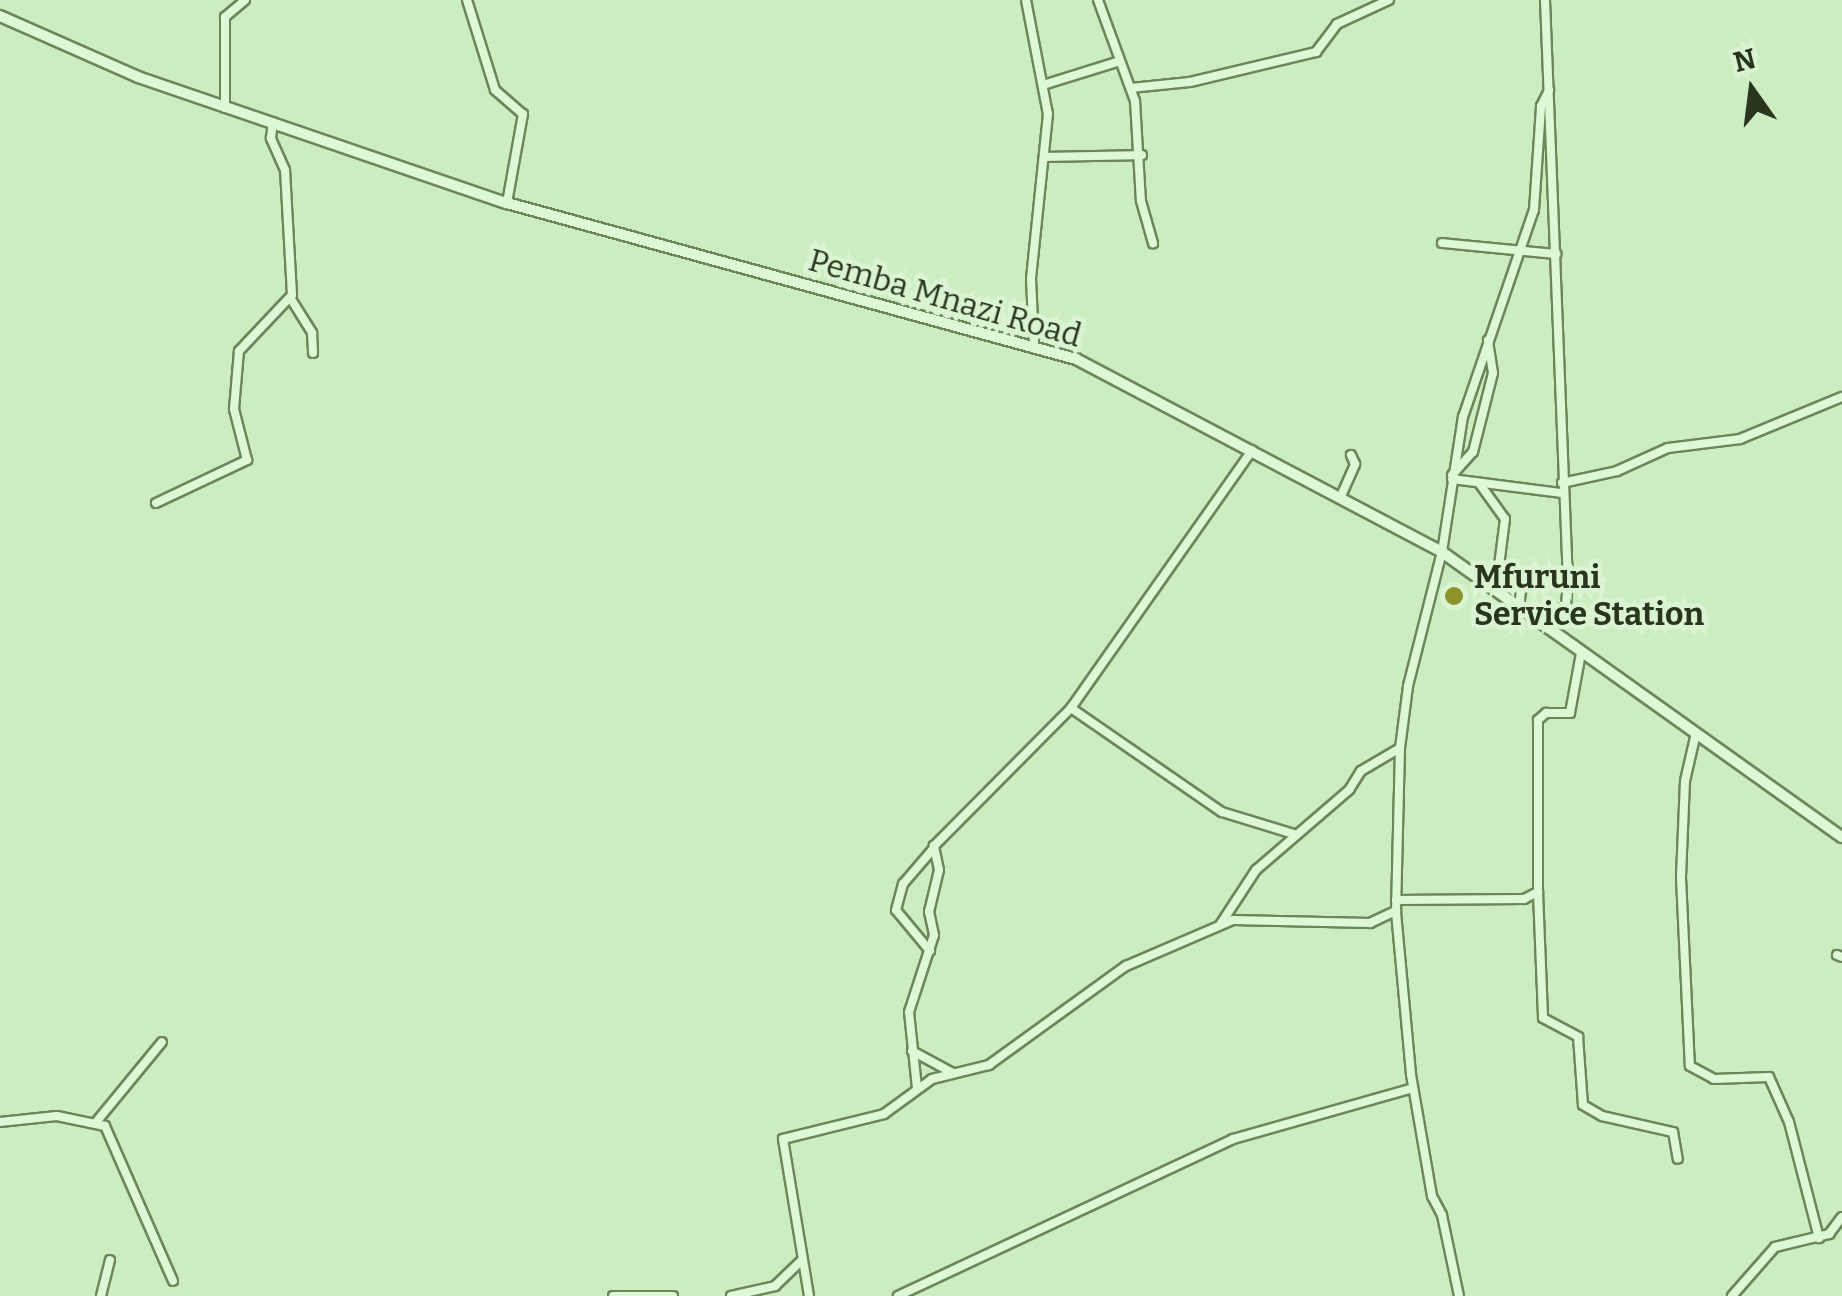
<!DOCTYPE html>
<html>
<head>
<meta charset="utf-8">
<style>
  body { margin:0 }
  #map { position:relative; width:1842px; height:1296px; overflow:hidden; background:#ccedc2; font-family:Bitter,serif }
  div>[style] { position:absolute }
  .roads { filter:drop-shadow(2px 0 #6c8659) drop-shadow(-2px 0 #6c8659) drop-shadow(0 2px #6c8659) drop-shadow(0 -2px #6c8659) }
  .minor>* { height:8px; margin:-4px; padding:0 4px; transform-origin:4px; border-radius:4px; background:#ddf8d5 }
  .secondary>* { height:10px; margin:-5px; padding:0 5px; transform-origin:5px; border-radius:5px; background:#ddf8d5 }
  .dots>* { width:28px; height:28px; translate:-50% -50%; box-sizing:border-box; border:5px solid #daf4d1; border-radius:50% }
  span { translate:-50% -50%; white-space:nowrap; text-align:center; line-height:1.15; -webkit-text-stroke:9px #daf4d1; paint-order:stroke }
  .street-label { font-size:32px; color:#29361d }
  .poi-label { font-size:32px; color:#29361d; font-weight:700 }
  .left { translate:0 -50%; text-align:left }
  .north { position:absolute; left:1702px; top:40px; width:100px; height:100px; -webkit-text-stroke:8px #daf4d1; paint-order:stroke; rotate:346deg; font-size:28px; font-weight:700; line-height:40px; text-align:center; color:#29361d }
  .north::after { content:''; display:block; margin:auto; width:35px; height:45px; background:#29361d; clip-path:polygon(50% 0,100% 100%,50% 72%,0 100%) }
</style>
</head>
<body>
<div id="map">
  <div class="roads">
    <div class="minor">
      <div style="left:467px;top:0;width:94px;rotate:72.7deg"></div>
      <div style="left:495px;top:90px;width:37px;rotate:41deg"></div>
      <div style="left:523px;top:114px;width:90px;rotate:100.2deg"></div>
      <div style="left:1026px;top:0;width:116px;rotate:79.1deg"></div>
      <div style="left:1048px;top:114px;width:166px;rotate:95.9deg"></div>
      <div style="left:1031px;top:279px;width:63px;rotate:87.3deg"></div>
      <div style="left:1098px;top:0;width:108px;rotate:69.9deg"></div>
      <div style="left:1135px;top:101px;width:100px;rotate:86.6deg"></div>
      <div style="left:1141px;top:201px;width:44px;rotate:74.1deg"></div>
      <div style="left:1545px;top:0;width:582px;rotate:87.74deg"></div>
      <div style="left:1568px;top:582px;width:22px;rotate:95deg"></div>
      <div style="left:1566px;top:604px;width:31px;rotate:126deg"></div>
      <div style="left:1043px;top:85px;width:77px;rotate:-17.3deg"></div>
      <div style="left:1131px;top:88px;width:59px;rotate:-5.8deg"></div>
      <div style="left:1190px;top:82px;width:130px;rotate:-13.4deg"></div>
      <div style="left:1316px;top:52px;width:35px;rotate:-53deg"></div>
      <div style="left:1337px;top:24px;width:57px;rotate:-24.8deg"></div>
      <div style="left:225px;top:108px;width:91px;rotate:-90deg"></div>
      <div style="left:225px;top:17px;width:26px;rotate:-40deg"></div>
      <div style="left:1047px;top:157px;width:95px;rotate:-1.2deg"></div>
      <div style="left:1442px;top:243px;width:115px;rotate:5.5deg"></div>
      <div style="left:291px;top:299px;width:40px;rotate:58deg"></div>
      <div style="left:312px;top:333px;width:20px;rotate:87deg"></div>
      <div style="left:1452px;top:475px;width:31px;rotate:-48deg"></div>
      <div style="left:1473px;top:452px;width:81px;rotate:-75.8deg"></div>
      <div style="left:1493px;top:373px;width:33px;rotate:-99deg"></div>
      <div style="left:1452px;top:479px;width:111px;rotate:7.3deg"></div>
      <div style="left:1479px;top:483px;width:44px;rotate:54.2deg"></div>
      <div style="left:1505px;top:519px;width:47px;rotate:97.3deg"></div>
      <div style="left:1499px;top:566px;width:33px;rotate:47deg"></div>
      <div style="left:1521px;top:590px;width:19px;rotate:96deg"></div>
      <div style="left:1562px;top:483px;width:56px;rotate:-12.3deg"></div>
      <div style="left:1617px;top:471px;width:56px;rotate:-24.3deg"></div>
      <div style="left:1668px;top:448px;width:73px;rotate:-7.1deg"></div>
      <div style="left:1740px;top:439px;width:110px;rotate:-22.4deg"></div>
      <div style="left:1341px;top:496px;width:35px;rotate:-66deg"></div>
      <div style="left:1355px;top:464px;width:10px;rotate:-114deg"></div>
      <div style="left:156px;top:503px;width:101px;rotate:-25.3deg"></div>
      <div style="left:247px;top:460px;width:53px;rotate:-104.3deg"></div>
      <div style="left:234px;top:409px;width:58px;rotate:-85.1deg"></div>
      <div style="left:239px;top:351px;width:77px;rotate:-46.6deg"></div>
      <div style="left:292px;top:295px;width:125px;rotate:-93.2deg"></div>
      <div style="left:285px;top:170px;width:35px;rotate:-114deg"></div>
      <div style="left:271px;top:138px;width:16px;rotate:-83deg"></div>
      <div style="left:1071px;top:708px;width:183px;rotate:34.6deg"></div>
      <div style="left:1222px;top:812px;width:78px;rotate:17deg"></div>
      <div style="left:1696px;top:733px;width:49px;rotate:102.9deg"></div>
      <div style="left:1685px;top:781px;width:97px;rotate:92.4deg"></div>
      <div style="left:1681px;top:878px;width:188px;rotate:87.3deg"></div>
      <div style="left:1690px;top:1066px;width:27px;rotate:28deg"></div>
      <div style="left:1714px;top:1079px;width:55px;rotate:-2.1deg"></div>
      <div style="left:1769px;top:1077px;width:49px;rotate:66deg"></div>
      <div style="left:1789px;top:1122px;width:120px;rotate:75.5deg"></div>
      <div style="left:1538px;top:892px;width:126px;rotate:87.7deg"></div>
      <div style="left:1543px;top:1018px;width:40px;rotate:28deg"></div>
      <div style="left:1578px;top:1037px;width:68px;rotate:85.8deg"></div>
      <div style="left:1583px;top:1105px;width:22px;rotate:30deg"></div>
      <div style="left:1602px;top:1116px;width:73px;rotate:12.7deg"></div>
      <div style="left:1673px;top:1132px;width:27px;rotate:80deg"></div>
      <div style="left:1396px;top:900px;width:128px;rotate:-0.4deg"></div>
      <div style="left:1524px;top:899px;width:16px;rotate:-27deg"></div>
      <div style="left:1538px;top:892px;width:172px;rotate:-90deg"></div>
      <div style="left:1538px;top:720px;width:11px;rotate:-41deg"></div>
      <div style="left:1546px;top:713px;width:24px"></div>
      <div style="left:1570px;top:713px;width:61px;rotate:-79.6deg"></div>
      <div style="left:1220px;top:925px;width:66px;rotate:-56.8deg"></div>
      <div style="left:1256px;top:870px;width:123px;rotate:-40.7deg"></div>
      <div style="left:1349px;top:790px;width:22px;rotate:-58deg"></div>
      <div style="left:1361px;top:771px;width:45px;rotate:-30.5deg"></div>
      <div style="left:930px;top:951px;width:53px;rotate:-129.7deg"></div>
      <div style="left:896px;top:910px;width:27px;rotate:-75deg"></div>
      <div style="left:903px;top:884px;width:46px;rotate:-49.4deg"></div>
      <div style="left:1837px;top:955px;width:5px;rotate:22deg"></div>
      <div style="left:912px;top:1051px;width:47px;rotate:28.2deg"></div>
      <div style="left:917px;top:1088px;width:76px;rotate:-96deg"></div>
      <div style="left:909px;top:1012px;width:81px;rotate:-72deg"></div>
      <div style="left:934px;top:935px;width:24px;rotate:-102deg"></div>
      <div style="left:929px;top:912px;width:43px;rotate:-76.6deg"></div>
      <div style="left:939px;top:870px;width:25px;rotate:-102deg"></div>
      <div style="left:934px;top:846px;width:194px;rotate:-45.2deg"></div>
      <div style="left:1071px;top:708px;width:315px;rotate:-54.9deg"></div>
      <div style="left:97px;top:1121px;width:102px;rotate:-50.6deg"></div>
      <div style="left:0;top:1122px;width:57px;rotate:-6deg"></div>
      <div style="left:57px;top:1116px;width:49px;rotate:11.8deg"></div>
      <div style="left:105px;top:1126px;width:169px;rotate:66.3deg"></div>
      <div style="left:101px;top:1296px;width:37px;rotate:-76deg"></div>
      <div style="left:613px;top:1296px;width:60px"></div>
      <div style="left:731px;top:1296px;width:45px;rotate:-12.8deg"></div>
      <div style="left:775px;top:1286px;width:37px;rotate:-44deg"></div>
      <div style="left:809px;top:1296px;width:159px;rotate:-99.4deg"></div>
      <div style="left:783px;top:1139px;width:104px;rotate:-13.9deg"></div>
      <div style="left:884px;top:1114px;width:59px;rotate:-36.1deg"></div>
      <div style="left:932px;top:1079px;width:59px;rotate:-13.8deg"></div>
      <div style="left:989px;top:1065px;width:169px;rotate:-35.9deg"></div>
      <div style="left:1126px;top:966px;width:116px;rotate:-23.3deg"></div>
      <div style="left:1233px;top:920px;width:137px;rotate:1.3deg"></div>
      <div style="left:1370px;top:923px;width:29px;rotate:-25deg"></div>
      <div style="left:898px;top:1296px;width:370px;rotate:-25.1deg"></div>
      <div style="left:1233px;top:1139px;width:187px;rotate:-15.8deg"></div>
      <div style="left:1459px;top:1296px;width:83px;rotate:-101.9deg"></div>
      <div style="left:1442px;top:1215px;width:21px;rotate:-118deg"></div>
      <div style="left:1432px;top:1196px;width:124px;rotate:-99.8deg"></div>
      <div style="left:1411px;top:1074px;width:164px;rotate:-95.3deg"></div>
      <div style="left:1396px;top:911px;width:163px;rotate:-88.6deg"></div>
      <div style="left:1400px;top:748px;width:63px;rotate:-82.6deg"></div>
      <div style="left:1408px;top:686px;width:138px;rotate:-75.8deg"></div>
      <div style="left:1442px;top:552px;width:137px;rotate:-81.2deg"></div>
      <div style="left:1463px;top:417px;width:219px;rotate:-71.1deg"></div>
      <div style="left:1534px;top:210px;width:104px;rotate:-86.1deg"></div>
      <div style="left:1541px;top:106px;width:18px;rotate:-63deg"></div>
      <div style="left:1732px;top:1296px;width:65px;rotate:-48.7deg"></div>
      <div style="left:1775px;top:1247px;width:56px;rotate:-13.5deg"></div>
      <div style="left:1829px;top:1234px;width:21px;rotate:-53deg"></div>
    </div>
    <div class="secondary">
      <div style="left:0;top:16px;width:151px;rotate:23.8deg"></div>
      <div style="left:138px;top:77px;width:390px;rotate:18.9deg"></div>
      <div style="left:507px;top:203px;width:590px;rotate:15.33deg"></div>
      <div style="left:1076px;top:359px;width:414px;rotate:27.8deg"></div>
      <div style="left:1442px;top:552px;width:491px;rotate:35.5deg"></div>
    </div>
  </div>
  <div class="dots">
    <div style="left:1454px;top:596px;background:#8f932b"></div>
  </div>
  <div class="street-label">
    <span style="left:945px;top:298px;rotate:16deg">Pemba Mnazi Road</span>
  </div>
  <div class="poi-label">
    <span class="left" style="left:1474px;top:596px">Mfuruni<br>Service Station</span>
  </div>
  <div class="north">N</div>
</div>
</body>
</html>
